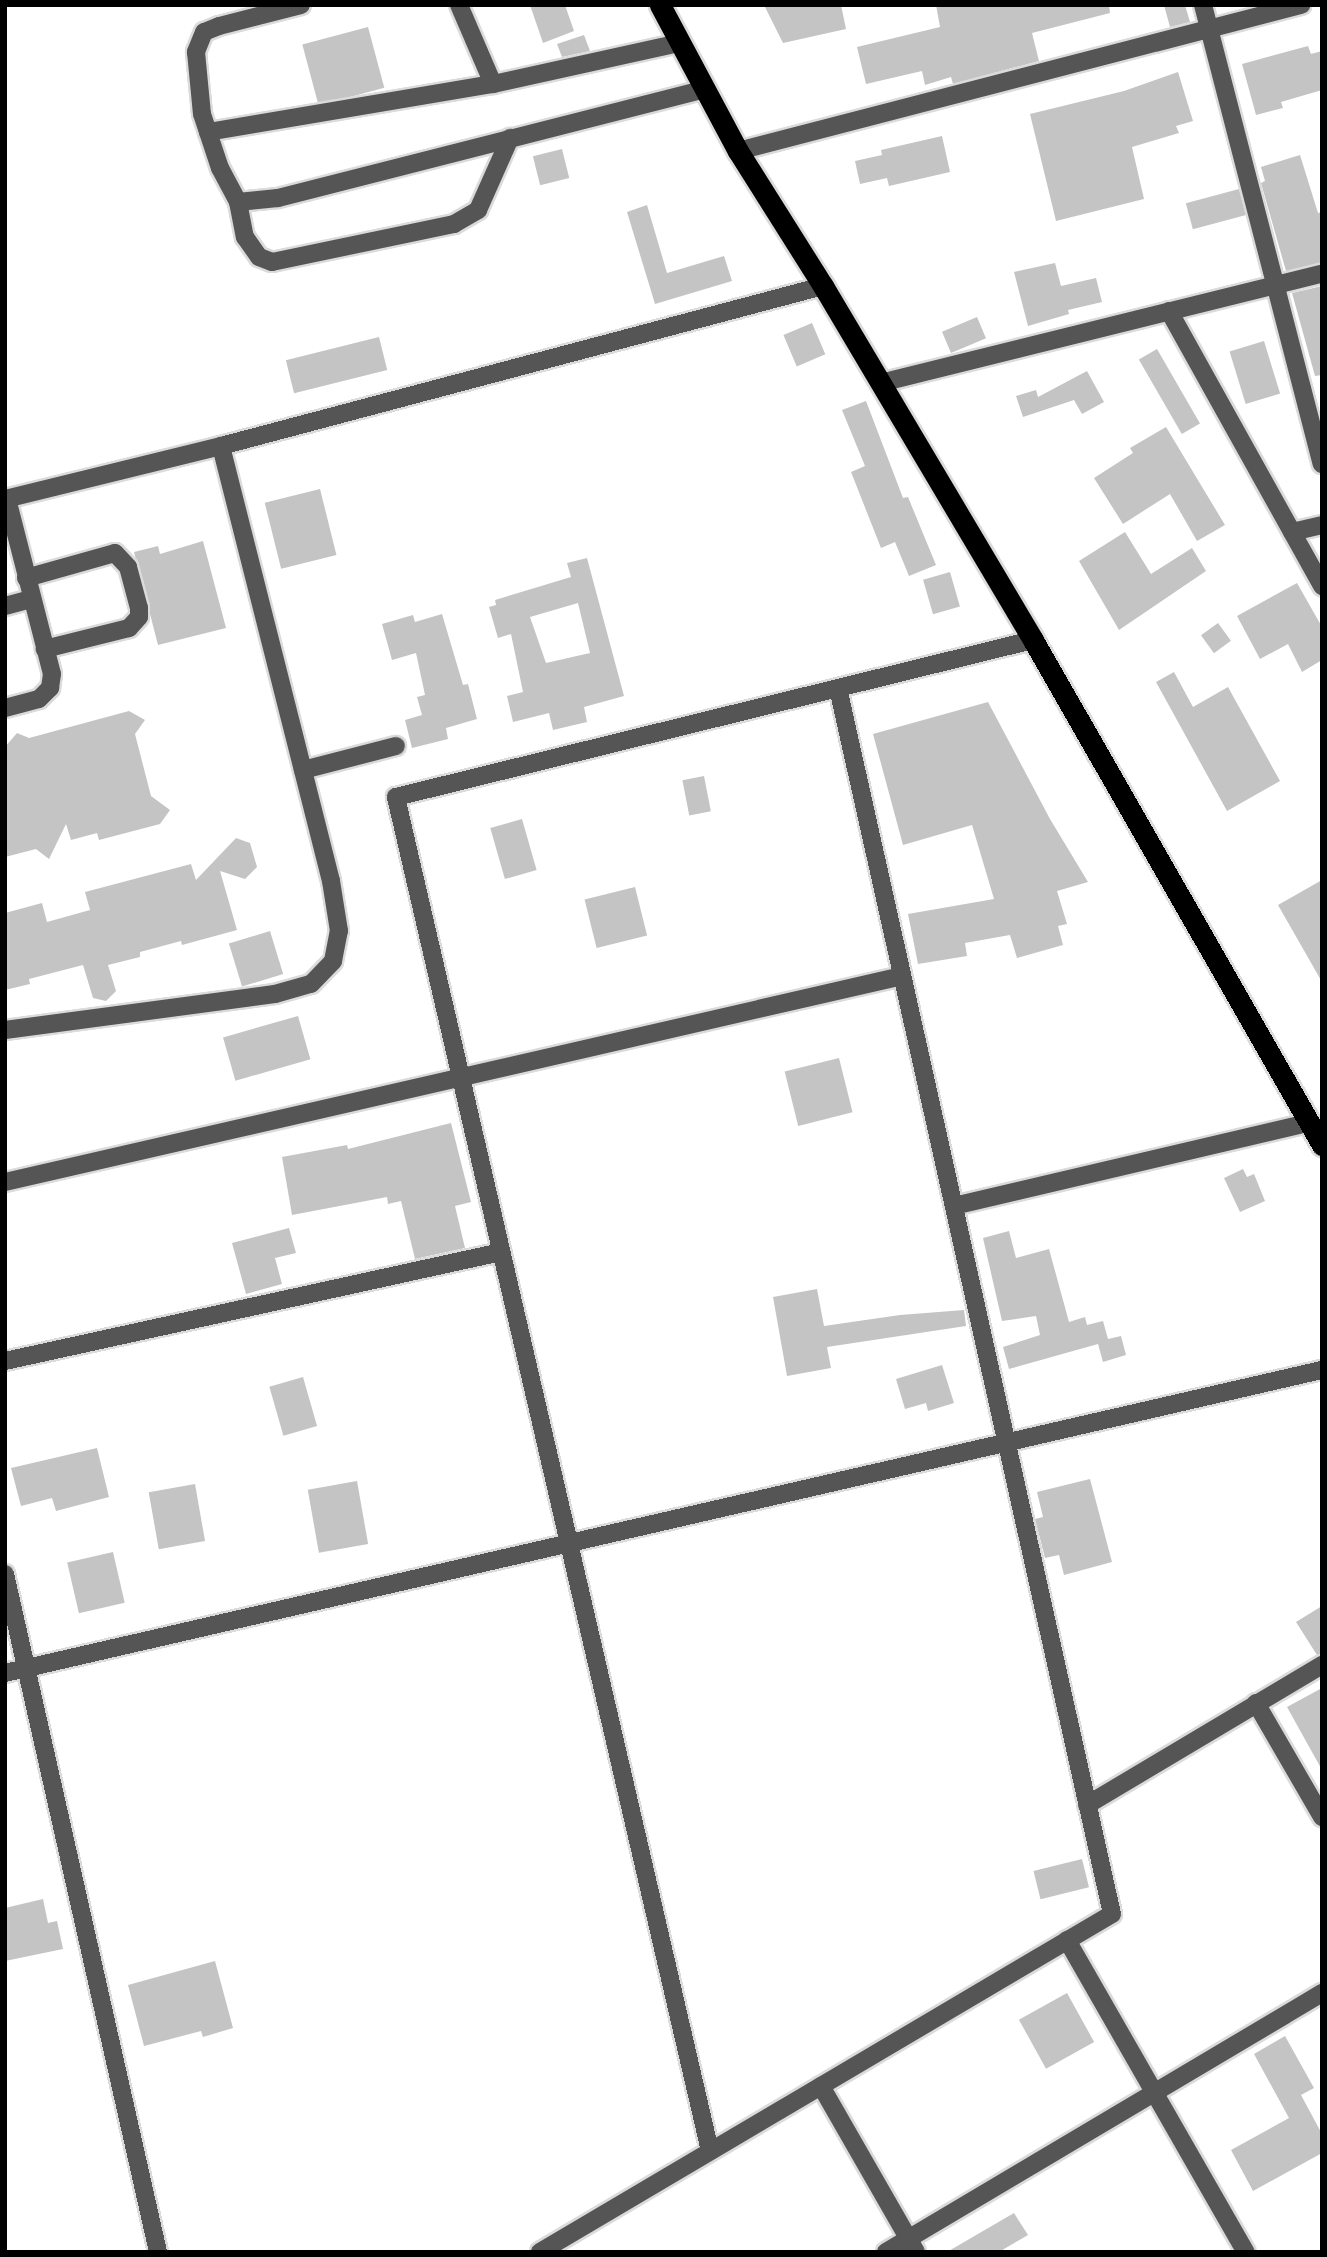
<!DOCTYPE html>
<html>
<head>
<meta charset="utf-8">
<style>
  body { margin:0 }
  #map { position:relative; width:1327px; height:2257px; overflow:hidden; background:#fff; font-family:"Open Sans",sans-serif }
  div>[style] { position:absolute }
  .building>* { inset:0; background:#c4c4c4; transform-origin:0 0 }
  .roads { filter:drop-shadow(2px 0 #dbdbdb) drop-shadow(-2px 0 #dbdbdb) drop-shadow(0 2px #dbdbdb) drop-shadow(0 -2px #dbdbdb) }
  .minor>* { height:18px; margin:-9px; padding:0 9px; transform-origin:9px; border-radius:9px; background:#555 }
  .highway>* { height:21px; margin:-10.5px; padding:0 10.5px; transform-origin:10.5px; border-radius:10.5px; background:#000 }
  span { translate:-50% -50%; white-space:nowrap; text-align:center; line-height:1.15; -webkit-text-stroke:6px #fff; paint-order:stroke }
  .frame { position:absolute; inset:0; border:7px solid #000; pointer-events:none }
</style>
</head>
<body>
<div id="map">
  <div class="building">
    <div style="clip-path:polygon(530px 5px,565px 5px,574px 31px,543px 43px)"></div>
    <div style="clip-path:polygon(764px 5px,841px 5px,846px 29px,783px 43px)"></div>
    <div style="clip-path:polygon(936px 5px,1109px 5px,1110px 13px,1032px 33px,1039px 61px,953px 84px,951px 77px,925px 85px,922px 71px,866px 84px,857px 47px,940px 27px)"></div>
    <div style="clip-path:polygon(1164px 5px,1185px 5px,1190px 22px,1170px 27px)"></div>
    <div style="left:368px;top:27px;width:63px;height:68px;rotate:75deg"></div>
    <div style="clip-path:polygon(584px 35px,590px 51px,562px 57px,557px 44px)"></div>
    <div style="clip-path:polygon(1308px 46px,1311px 54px,1322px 51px,1322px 90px,1281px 102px,1283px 108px,1256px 115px,1242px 64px)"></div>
    <div style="clip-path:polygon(1178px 72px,1193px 121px,1176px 126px,1179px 133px,1132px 147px,1144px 199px,1056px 221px,1030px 114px,1124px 91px)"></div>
    <div style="clip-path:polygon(942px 136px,950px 172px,889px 186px,887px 178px,860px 184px,855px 161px,882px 155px,881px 150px)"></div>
    <div style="left:562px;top:149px;width:30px;height:30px;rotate:76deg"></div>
    <div style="clip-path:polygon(1300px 155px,1318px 213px,1322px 212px,1322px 263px,1286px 271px,1261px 183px,1265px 181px,1261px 167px)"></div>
    <div style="left:1239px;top:189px;width:27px;height:55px;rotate:75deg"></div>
    <div style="clip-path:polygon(647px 205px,667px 273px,724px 256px,732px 281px,655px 304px,627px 212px)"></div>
    <div style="clip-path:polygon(1055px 263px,1061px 286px,1096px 278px,1102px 302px,1068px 310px,1069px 314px,1028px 326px,1014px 272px)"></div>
    <div style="clip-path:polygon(1322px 286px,1322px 375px,1315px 376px,1292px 293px)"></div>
    <div style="left:977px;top:317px;width:23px;height:38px;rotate:67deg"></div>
    <div style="left:812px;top:323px;width:34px;height:31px;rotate:67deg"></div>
    <div style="left:379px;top:337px;width:34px;height:96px;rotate:76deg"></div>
    <div style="left:1264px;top:341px;width:55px;height:36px;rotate:73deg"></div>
    <div style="left:1157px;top:349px;width:86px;height:21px;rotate:60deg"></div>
    <div style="clip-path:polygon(1087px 371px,1104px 402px,1082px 414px,1074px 400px,1023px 417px,1016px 396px,1036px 390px,1038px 397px)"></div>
    <div style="clip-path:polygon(866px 401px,903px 498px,908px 497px,936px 565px,909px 576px,895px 542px,881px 548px,851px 472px,865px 466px,842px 410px)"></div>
    <div style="clip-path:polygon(1166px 427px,1225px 525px,1197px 541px,1170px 494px,1123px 524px,1094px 478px,1133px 453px,1130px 448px)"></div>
    <div style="left:320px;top:489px;width:68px;height:57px;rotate:76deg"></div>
    <div style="clip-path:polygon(1125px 532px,1151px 574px,1192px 548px,1206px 571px,1119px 630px,1079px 561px)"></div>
    <div style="clip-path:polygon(203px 541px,226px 628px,158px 645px,134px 552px,158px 546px,160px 554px)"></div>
    <div style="clip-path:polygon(evenodd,587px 558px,624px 696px,584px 707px,587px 722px,553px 730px,549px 713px,513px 722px,507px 696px,523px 692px,511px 634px,498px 638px,489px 607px,496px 605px,495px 600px,571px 577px,567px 563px,587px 558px,578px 603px,590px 653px,546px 663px,530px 617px,578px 603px)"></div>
    <div style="left:950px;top:572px;width:36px;height:28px;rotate:74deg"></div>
    <div style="clip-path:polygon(1297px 583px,1322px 627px,1322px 660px,1302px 672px,1288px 644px,1260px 659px,1237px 616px)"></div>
    <div style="clip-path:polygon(442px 614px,463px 685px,468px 684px,477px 719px,446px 728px,448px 739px,412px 748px,405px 720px,422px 715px,417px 697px,425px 695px,416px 653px,392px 660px,382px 624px,413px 615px,415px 622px)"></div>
    <div style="left:1218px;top:623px;width:22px;height:21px;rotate:54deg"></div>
    <div style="clip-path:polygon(1174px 672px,1193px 707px,1228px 687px,1280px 781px,1227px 811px,1156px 682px)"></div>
    <div style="clip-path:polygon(988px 702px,1050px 819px,1088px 882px,1057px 891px,1067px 924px,1058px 926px,1063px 945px,1017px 958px,1010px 935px,965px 943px,967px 956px,918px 964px,908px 914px,994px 899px,972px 825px,903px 845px,873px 734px)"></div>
    <div style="clip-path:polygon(129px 711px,145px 720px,135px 734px,151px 796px,170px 810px,160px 824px,99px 840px,97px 833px,71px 840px,66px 824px,49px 859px,36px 849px,5px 857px,5px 747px,17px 733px,29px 738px)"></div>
    <div style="left:704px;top:776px;width:36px;height:22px;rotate:79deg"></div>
    <div style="left:522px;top:819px;width:53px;height:33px;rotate:74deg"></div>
    <div style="clip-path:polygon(236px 838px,250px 843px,257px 867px,245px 879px,220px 871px,237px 930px,182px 945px,181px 941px,140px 952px,140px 957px,108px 965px,116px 991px,106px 1001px,93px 998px,83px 965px,29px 979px,30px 984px,5px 990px,5px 913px,42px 903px,47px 922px,90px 910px,85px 892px,191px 864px,196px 880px)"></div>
    <div style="clip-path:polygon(1322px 880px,1322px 982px,1278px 905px)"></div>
    <div style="left:635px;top:887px;width:50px;height:52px;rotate:76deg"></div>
    <div style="left:270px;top:931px;width:45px;height:43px;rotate:73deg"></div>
    <div style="left:298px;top:1016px;width:45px;height:78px;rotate:74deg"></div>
    <div style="left:839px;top:1058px;width:56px;height:56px;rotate:76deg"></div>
    <div style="clip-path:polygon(451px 1123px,471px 1202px,455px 1206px,465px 1248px,415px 1259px,401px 1201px,388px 1204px,387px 1197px,292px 1215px,282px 1157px,347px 1145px,348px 1149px)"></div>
    <div style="clip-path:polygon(1243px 1169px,1247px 1177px,1254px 1174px,1265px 1201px,1240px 1212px,1224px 1178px)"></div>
    <div style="clip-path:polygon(289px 1228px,296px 1253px,275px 1258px,282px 1284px,246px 1294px,232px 1243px)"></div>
    <div style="clip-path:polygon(1009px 1231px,1016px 1258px,1049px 1249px,1069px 1322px,1085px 1317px,1087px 1325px,1103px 1321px,1108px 1339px,1121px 1336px,1126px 1355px,1103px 1362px,1098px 1344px,1009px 1369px,1003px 1347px,1040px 1335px,1036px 1316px,1002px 1321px,983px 1238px)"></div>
    <div style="clip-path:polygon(817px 1289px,824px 1326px,900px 1315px,964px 1310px,966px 1326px,827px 1347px,831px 1368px,787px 1376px,773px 1297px)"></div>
    <div style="clip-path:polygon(942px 1365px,954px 1403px,928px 1411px,926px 1403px,905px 1409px,896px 1379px)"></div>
    <div style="left:303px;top:1377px;width:51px;height:35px;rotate:74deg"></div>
    <div style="clip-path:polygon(97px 1448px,109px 1497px,56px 1511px,52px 1498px,21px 1506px,11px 1468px)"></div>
    <div style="clip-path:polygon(1090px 1479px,1112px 1562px,1064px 1575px,1059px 1555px,1045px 1558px,1035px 1519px,1043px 1517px,1037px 1492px)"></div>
    <div style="left:357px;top:1481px;width:64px;height:50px;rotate:80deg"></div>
    <div style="left:195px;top:1484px;width:58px;height:47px;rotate:80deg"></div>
    <div style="left:113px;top:1552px;width:52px;height:47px;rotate:77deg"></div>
    <div style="clip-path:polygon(1322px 1606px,1322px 1654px,1317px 1655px,1296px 1622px)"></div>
    <div style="clip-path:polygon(1322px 1688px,1322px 1770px,1287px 1707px)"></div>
    <div style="left:1082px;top:1859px;width:29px;height:50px;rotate:76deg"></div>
    <div style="clip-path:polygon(43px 1899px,48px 1923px,57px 1921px,63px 1949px,5px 1961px,5px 1908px)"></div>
    <div style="clip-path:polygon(215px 1961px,233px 2028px,203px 2037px,201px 2031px,144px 2046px,128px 1985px)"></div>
    <div style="left:1067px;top:1993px;width:56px;height:55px;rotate:61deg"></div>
    <div style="clip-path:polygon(1285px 2036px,1314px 2088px,1301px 2095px,1322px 2134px,1322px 2153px,1253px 2191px,1231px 2150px,1289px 2118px,1254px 2054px)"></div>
    <div style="clip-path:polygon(1014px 2213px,1028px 2235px,999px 2252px,947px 2252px)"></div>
  </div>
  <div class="roads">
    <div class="minor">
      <div style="left:301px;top:5px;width:85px;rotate:165.6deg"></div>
      <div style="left:219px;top:26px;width:16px;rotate:158deg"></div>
      <div style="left:204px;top:32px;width:22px;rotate:112deg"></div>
      <div style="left:196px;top:52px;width:62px;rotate:84.5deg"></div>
      <div style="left:202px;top:114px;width:57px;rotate:71.6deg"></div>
      <div style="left:220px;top:168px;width:38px;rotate:62deg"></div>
      <div style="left:238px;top:202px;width:40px;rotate:-5.7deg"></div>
      <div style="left:278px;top:198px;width:441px;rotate:-14.3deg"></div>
      <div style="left:459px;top:5px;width:86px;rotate:66.7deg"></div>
      <div style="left:1203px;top:5px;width:474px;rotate:75.5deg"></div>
      <div style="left:208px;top:132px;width:289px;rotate:-9.6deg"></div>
      <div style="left:493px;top:84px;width:191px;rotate:-12.4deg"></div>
      <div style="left:738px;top:151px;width:582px;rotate:-14.54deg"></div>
      <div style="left:238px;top:202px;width:36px;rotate:79deg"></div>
      <div style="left:245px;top:237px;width:24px;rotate:55deg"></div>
      <div style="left:259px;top:257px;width:14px;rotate:21deg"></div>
      <div style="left:272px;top:262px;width:186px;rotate:-11.8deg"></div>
      <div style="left:454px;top:224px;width:28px;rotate:-30deg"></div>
      <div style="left:478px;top:210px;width:79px;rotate:-66deg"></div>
      <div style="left:1169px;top:311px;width:315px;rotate:60.9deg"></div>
      <div style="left:880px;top:383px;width:455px;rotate:-13.9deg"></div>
      <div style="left:5px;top:499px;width:222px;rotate:-13.8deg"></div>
      <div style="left:221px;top:446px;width:623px;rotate:-14.88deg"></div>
      <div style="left:1292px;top:532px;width:31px;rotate:-13deg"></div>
      <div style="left:26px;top:578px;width:92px;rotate:-15.7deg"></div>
      <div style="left:115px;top:553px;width:19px;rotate:47deg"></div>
      <div style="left:128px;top:567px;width:42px;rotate:75deg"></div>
      <div style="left:139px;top:608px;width:9px;rotate:90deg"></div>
      <div style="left:139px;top:617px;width:15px;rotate:132deg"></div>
      <div style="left:129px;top:628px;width:87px;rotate:166deg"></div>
      <div style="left:5px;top:606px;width:28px;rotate:-15deg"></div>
      <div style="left:5px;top:708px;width:35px;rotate:-15deg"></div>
      <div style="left:39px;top:699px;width:16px;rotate:-45deg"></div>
      <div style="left:50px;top:688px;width:14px;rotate:-82deg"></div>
      <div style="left:52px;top:674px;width:181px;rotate:-104.4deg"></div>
      <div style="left:303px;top:770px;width:96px;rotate:-14.5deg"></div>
      <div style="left:5px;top:1030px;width:272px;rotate:-7.6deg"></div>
      <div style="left:275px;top:994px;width:37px;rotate:-16deg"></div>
      <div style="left:311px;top:984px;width:32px;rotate:-46deg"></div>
      <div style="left:333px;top:961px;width:31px;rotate:-79deg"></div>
      <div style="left:339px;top:931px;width:51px;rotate:-99.1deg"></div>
      <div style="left:331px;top:881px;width:449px;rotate:-104.2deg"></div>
      <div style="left:5px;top:1182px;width:920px;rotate:-12.93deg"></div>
      <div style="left:954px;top:1206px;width:364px;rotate:-13.2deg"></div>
      <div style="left:5px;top:1361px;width:508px;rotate:-12.39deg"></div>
      <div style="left:5px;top:1574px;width:695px;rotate:77.28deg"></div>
      <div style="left:5px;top:1673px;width:1351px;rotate:-12.96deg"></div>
      <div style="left:1256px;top:1703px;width:132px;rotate:59.9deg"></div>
      <div style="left:1087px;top:1805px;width:274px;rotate:-30.8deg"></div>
      <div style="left:1067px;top:1940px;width:360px;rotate:60.2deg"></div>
      <div style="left:821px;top:2086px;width:191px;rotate:60.2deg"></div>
      <div style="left:710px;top:2151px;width:1390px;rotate:-103.06deg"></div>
      <div style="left:396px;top:797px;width:656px;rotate:-13.85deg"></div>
      <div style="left:540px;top:2252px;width:664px;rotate:-30.58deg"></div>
      <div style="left:1112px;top:1914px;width:1256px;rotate:-102.6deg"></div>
      <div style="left:886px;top:2252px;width:507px;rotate:-30.71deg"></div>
    </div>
    <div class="highway">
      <div style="left:660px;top:5px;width:166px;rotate:61.9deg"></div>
      <div style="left:738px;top:151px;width:160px;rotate:57.8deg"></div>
      <div style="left:823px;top:286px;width:412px;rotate:59.3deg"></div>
      <div style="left:1033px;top:640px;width:582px;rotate:60.22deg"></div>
    </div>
  </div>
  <div class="frame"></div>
</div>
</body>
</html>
